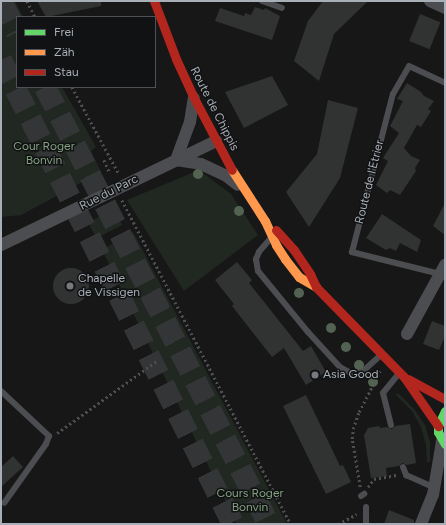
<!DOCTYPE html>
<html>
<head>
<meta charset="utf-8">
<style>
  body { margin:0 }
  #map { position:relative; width:446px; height:525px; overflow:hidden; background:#171717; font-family:Figtree,sans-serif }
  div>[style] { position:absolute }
  .green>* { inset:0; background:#212821; transform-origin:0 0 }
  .building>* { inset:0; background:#313232; transform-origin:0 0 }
  .round { border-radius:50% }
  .highway-tunnel>* { height:22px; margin-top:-11px; transform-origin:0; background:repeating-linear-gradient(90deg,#343537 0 22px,transparent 0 33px) }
  .path>* { height:2.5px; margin-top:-1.25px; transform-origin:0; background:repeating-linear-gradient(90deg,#4d4f51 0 2px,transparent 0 5px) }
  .lane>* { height:6px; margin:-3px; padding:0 3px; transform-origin:3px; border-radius:3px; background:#4c4d50 }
  .street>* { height:12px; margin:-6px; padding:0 6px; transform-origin:6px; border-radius:6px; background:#4c4d50 }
  .fast>* { height:9px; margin:-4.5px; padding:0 4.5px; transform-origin:4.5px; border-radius:4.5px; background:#63d668 }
  .slow>* { height:9px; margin:-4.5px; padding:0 4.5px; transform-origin:4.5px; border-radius:4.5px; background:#ff974d }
  .jam>* { height:9px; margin:-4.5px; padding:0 4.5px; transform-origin:4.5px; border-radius:4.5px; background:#b3261e }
  .trees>* { width:10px; height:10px; margin:-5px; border-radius:50%; background:#536352 }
  .dots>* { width:11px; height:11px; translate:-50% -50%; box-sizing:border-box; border:2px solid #111213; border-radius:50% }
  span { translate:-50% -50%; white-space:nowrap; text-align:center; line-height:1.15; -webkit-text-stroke:3px #111213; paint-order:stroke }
  .street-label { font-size:12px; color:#a9afb7 }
  .park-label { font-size:12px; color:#84a182 }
  .poi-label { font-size:12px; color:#a9afb7 }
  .left { translate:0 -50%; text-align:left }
  .frame { position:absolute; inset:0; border:2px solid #a9afb7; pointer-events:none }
  .legend { position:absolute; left:16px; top:16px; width:140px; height:72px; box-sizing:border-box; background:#111213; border:1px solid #4e5155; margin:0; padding:5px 7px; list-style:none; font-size:12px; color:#a9afb7 }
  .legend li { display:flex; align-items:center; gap:8px; height:20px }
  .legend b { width:20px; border:1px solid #4e5155 }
</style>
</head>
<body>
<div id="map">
  <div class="green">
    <div style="clip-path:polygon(1px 1px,15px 1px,23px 17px,17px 17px,17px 87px,62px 87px,96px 147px,91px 151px,101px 172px,21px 215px,1px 217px)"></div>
    <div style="clip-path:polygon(199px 170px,231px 194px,258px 235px,184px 291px,127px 200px)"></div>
    <div style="left:114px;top:209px;width:18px;height:29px;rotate:63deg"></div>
    <div style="clip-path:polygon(133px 232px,287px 524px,237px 524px,102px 250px)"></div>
    <div style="clip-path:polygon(398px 393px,414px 409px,425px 425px,430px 442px,430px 462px,427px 462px,426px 445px,421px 427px,412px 411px,396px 395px)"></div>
  </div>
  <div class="building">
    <div style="clip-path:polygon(37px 1px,101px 1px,101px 6px,46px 17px)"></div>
    <div style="clip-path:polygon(323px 1px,368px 1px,334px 34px,319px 81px,294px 61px,308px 21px)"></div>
    <div style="clip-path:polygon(255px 7px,264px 10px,265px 8px,280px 16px,272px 40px,215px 21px,220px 8px,244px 16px,245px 13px,251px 15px)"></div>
    <div style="left:420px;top:14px;width:22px;height:29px;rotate:22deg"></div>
    <div style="clip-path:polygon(272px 76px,288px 105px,244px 128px,225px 92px)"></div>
    <div style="clip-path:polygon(407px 83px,421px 92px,424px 96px,434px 101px,428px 109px,431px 111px,421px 127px,417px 125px,404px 148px,411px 156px,420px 160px,415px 168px,416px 171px,400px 195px,390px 190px,387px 193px,376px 185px,388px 161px,383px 158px,399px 133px,390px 126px,403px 101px,397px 99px)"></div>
    <div style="clip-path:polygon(328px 100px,358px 108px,340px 178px,309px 227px,286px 192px,317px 154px)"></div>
    <div style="clip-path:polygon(445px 203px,445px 235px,433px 226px)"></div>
    <div style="clip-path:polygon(382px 214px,421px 240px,417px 252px,400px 243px,396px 251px,390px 248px,386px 250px,366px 238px)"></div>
    <div style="clip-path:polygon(237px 262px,252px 280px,249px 283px,303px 351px,311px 346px,326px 372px,306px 385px,284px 348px,272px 357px,232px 306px,234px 304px,215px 280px)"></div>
    <div class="round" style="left:53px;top:268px;width:36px;height:36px"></div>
    <div style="clip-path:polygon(432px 321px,445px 326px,445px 336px,439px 350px,423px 344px)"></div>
    <div style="clip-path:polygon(306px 395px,340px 466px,343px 465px,351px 482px,326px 494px,283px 406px)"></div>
    <div style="clip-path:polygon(410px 424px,416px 463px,407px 465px,402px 463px,399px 466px,386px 468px,387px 476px,371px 478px,364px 435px,368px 428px,379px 426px,380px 428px,387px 427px,392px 429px,395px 426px)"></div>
    <div style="clip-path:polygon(13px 456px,23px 467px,1px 487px,1px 467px)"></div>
    <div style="clip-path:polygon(389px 510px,414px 520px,414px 524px,384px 524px)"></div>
  </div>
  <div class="highway-tunnel">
    <div style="left:1px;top:1px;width:35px;rotate:63deg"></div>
    <div style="left:1px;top:60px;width:519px;rotate:63.43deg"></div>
    <div style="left:45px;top:87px;width:491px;rotate:62.9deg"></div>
  </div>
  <div class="path">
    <div style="left:27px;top:1px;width:18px;rotate:63deg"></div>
    <div style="left:72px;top:87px;width:99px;rotate:61.6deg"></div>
    <div style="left:104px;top:160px;width:14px;rotate:65deg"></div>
    <div style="left:122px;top:200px;width:365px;rotate:62.5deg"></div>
    <div style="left:57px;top:433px;width:123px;rotate:-35.8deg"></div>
    <div style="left:360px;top:487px;width:49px;rotate:-99.5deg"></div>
    <div style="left:352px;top:439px;width:10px;rotate:-84deg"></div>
    <div style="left:353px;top:429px;width:18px;rotate:-71deg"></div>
    <div style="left:359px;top:412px;width:46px;rotate:-62.9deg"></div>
    <div style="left:368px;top:487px;width:10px;rotate:-53deg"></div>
    <div style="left:374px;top:479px;width:23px;rotate:-10deg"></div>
    <div style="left:338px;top:524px;width:21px;rotate:-28deg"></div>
  </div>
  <div class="lane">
    <div style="left:262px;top:1px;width:21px;rotate:19deg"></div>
    <div style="left:271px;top:238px;width:18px;rotate:131deg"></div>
    <div style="left:259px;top:252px;width:8px;rotate:113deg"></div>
    <div style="left:256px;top:259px;width:12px;rotate:81deg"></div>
    <div style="left:258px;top:271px;width:79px;rotate:50.7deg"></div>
    <div style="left:308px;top:332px;width:47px;rotate:47.6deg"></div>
    <div style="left:340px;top:367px;width:13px;rotate:29deg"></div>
    <div style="left:351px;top:373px;width:11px;rotate:-5deg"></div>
    <div style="left:362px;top:372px;width:25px;rotate:-42deg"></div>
    <div style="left:440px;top:274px;width:91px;rotate:-166deg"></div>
    <div style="left:352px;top:252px;width:163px;rotate:-75.5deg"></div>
    <div style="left:393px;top:94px;width:32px;rotate:-60deg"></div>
    <div style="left:409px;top:66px;width:40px;rotate:25deg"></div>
    <div style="left:1px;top:391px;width:66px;rotate:43.2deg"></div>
    <div style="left:49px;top:436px;width:9px;rotate:111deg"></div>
    <div style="left:46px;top:444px;width:72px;rotate:125.4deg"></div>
    <div style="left:391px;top:425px;width:33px;rotate:-104deg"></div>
    <div style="left:383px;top:393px;width:26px;rotate:-51deg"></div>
    <div style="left:403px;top:467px;width:9px;rotate:69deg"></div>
    <div style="left:406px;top:475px;width:32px;rotate:24deg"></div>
    <div style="left:361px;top:496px;width:4px;rotate:-34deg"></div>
    <div style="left:366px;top:507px;width:17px;rotate:90deg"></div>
  </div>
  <div class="street">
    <div style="left:430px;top:1px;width:17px;rotate:25deg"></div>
    <div style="left:176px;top:160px;width:25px;rotate:9deg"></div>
    <div style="left:201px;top:164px;width:26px;rotate:25deg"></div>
    <div style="left:225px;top:175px;width:16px;rotate:38deg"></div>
    <div style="left:176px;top:160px;width:40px;rotate:-69.8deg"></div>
    <div style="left:190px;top:122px;width:24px;rotate:-81deg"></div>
    <div style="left:1px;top:245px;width:239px;rotate:-25.8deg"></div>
    <div style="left:407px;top:334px;width:79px;rotate:-61.2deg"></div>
    <div style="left:421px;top:524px;width:31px;rotate:-68deg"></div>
    <div style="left:433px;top:495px;width:55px;rotate:-80.5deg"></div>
  </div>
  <div class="fast">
    <div style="left:445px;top:411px;width:17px;rotate:115deg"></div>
    <div style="left:438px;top:426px;width:6px;rotate:90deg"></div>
    <div style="left:438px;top:432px;width:14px;rotate:60deg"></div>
  </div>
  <div class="slow">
    <div style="left:232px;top:170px;width:61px;rotate:57.1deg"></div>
    <div style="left:265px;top:221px;width:26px;rotate:65deg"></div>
    <div style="left:276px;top:245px;width:17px;rotate:57deg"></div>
    <div style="left:285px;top:259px;width:23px;rotate:52deg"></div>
    <div style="left:299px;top:277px;width:20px;rotate:30deg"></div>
  </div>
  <div class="jam">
    <div style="left:154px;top:1px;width:62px;rotate:69.2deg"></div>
    <div style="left:176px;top:59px;width:43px;rotate:65.2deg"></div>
    <div style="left:194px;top:98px;width:81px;rotate:62.2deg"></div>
    <div style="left:276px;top:230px;width:27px;rotate:48deg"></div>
    <div style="left:294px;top:250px;width:29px;rotate:56deg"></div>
    <div style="left:310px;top:274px;width:14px;rotate:65deg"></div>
    <div style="left:316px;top:287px;width:126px;rotate:45.6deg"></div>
    <div style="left:404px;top:377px;width:60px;rotate:55.2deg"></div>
    <div style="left:408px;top:379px;width:42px;rotate:28.4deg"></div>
  </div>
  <div class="trees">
    <div style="left:198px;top:174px"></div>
    <div style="left:239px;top:211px"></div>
    <div style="left:299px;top:293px"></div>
    <div style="left:331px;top:328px"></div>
    <div style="left:346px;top:347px"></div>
    <div style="left:359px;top:365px"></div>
    <div style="left:373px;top:382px"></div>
  </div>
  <div class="dots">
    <div style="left:70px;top:286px;background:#767a7f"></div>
    <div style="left:315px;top:375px;background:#767a7f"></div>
  </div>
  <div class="street-label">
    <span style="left:214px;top:109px;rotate:63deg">Route de Chippis</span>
    <span style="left:370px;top:182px;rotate:-76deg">Route de l'Etrier</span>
    <span style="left:109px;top:193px;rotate:-27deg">Rue du Parc</span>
  </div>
  <div class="park-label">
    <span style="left:44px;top:154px">Cour Roger<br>Bonvin</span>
    <span style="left:250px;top:501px">Cours Roger<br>Bonvin</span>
  </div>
  <div class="poi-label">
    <span class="left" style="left:78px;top:286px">Chapelle<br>de Vissigen</span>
    <span class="left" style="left:323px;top:375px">Asia Good</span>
  </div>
  <div class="frame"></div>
  <ul class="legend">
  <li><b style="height:5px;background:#63d668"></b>Frei</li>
  <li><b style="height:5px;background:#ff974d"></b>Zäh</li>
  <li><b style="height:5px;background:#b3261e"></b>Stau</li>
  </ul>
</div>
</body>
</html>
